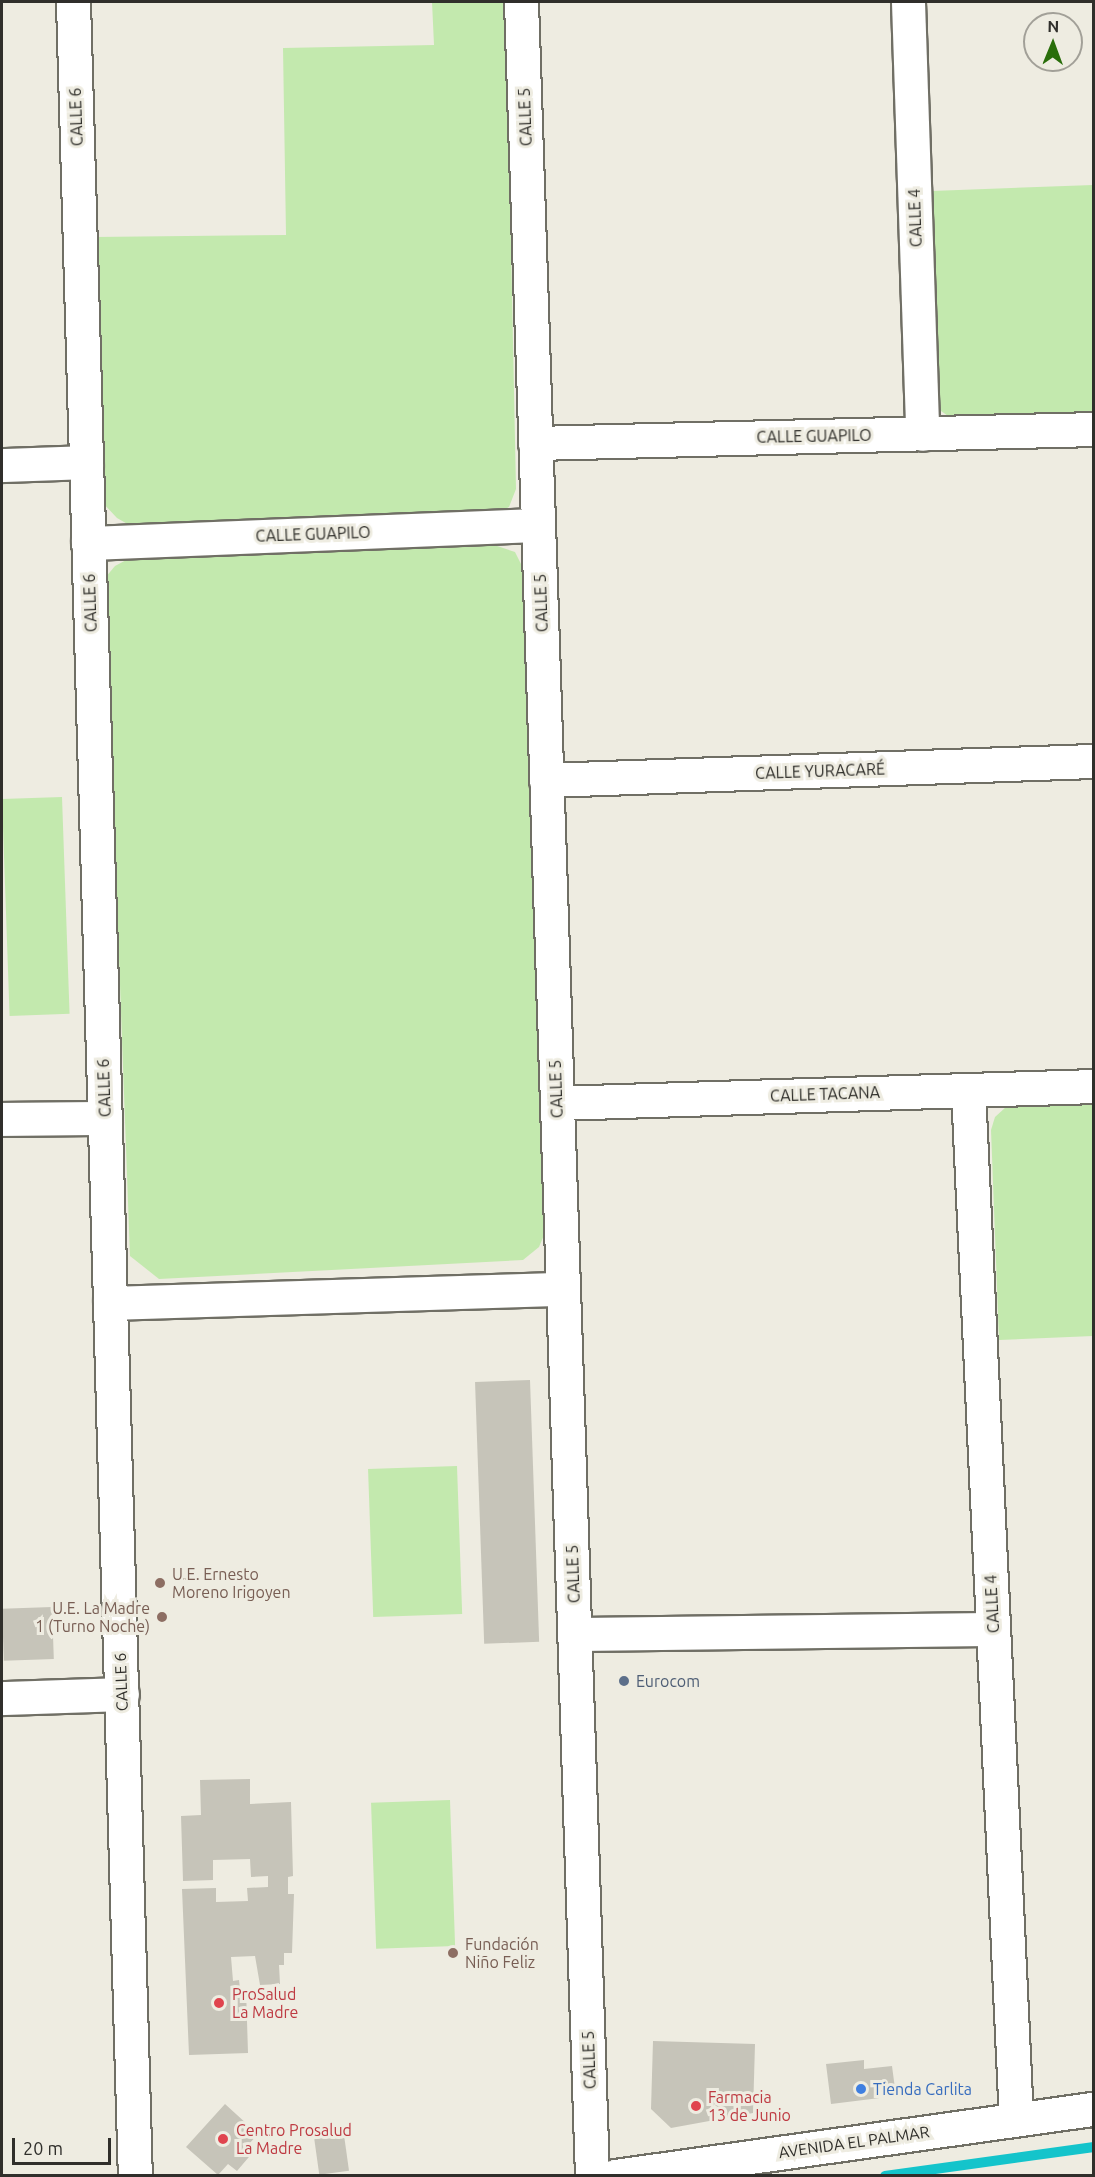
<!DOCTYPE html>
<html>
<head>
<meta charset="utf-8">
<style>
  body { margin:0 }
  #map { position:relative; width:1095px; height:2177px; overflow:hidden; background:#eeece1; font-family:Ubuntu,sans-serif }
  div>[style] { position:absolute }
  .green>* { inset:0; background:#c3e9ae; transform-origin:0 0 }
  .stream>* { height:10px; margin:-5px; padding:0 5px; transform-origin:5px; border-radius:5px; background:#14c4cb }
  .building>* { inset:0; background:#c6c4b9; transform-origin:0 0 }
  .roads { filter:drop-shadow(2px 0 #706f65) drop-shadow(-2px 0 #706f65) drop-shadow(0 2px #706f65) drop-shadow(0 -2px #706f65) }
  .street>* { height:33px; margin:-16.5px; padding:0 16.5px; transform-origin:16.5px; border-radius:16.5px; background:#fff }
  .secondary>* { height:33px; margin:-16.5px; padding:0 16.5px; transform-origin:16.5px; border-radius:16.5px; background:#fff }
  .dots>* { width:16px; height:16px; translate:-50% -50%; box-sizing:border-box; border:3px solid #eeece1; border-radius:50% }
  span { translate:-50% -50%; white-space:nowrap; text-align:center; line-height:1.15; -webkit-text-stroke:6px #eeece1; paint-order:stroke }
  .street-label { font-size:16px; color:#302f2b }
  .education-label { font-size:16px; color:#785e54 }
  .left { translate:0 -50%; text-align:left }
  .right { translate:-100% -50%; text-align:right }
  .service-label { font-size:16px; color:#4e5e75 }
  .health-label { font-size:16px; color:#be3a42 }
  .shop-label { font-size:16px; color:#366cbe }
  .frame { position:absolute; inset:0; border:3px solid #302f2b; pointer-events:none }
  .north { position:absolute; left:1023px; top:12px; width:60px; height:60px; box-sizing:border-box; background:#eeece1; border:2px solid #a2a098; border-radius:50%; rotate:1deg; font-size:16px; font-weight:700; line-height:24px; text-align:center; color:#302f2b }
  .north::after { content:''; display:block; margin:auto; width:21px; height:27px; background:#296e0a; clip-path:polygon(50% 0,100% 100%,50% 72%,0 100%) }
  .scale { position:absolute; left:12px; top:2138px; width:99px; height:27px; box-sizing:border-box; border:3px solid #302f2b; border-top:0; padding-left:8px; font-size:18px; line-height:21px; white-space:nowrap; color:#302f2b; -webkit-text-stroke:4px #eeece1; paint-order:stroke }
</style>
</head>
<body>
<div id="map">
  <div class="green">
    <div style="clip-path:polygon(432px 2px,506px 2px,516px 489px,509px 507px,493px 515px,138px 530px,117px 518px,101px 501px,94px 237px,286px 235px,283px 48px,434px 45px)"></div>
    <div style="clip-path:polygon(1093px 185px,1093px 414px,951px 418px,941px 411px,937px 400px,932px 191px)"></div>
    <div style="clip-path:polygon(494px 545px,515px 552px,525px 572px,547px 1228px,539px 1247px,523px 1260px,159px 1279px,130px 1256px,105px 578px,115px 566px,130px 558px)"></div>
    <div style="left:62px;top:797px;width:217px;height:60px;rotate:88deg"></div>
    <div style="clip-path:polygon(1093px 1104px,1093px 1336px,999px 1340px,991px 1130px,995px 1117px,1006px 1107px)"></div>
    <div style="left:457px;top:1466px;width:148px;height:89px;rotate:88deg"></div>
    <div style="left:450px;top:1800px;width:146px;height:79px;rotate:88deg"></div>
  </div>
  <div class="stream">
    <div style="left:885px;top:2176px;width:211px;rotate:-7.9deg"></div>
  </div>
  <div class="building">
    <div style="left:530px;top:1380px;width:262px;height:55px;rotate:88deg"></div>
    <div style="left:52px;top:1607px;width:52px;height:50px;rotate:88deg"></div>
    <div style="clip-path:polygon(250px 1779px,250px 1804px,291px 1802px,293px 1876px,288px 1877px,288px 1894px,294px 1894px,292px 1953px,284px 1953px,284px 1965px,279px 1965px,280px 1984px,260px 1985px,255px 1956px,231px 1957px,233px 1981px,239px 1980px,240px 1989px,246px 1989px,248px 2053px,189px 2055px,182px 1889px,216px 1888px,216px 1902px,248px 1901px,247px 1888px,268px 1887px,268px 1876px,251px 1877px,250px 1859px,213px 1860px,213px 1880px,183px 1881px,181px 1816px,201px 1815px,200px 1780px)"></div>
    <div style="clip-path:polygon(653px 2041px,755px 2044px,753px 2113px,671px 2128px,651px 2109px)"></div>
    <div style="clip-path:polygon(864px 2060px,864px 2069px,892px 2066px,896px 2096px,831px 2104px,826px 2064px)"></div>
    <div style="clip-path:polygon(225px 2104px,258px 2134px,248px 2145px,254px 2151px,237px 2171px,228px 2164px,218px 2175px,186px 2147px)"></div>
    <div style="left:344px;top:2135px;width:36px;height:30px;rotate:82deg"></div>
  </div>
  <div class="roads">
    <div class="street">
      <div style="left:73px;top:2px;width:2175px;rotate:88.37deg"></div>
      <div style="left:521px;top:2px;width:2175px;rotate:88.13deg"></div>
      <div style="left:908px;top:2px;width:432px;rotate:88.1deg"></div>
      <div style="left:535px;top:443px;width:559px;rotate:-1.43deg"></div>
      <div style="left:2px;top:465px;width:84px;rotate:-2deg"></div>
      <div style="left:88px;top:543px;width:450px;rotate:-2.3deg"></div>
      <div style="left:546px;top:780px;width:548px;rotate:-1.99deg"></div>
      <div style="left:968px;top:1090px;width:1030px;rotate:87.33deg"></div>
      <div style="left:557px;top:1103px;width:537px;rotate:-1.81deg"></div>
      <div style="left:2px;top:1119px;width:103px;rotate:-0.6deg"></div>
      <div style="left:110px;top:1303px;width:453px;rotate:-1.8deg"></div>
      <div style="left:575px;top:1634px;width:418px;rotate:-0.7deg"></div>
      <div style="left:2px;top:1698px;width:120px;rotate:-1.9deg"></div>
    </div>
    <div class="secondary">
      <div style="left:615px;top:2176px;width:484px;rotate:-8deg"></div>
    </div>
  </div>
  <div class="dots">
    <div style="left:160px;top:1583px;background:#8d6e63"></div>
    <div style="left:162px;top:1617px;background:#8d6e63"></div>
    <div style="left:624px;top:1681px;background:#5c6f8a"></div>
    <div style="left:453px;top:1953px;background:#8d6e63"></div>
    <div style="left:219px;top:2003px;background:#e0444e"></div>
    <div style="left:861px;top:2089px;background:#3f7fe0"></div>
    <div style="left:696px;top:2106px;background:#e0444e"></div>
    <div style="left:223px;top:2139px;background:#e0444e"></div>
  </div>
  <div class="street-label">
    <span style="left:76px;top:117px;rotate:-92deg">CALLE 6</span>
    <span style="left:525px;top:117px;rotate:-92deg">CALLE 5</span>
    <span style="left:915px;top:218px;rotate:-92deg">CALLE 4</span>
    <span style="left:814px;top:436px;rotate:-1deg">CALLE GUAPILO</span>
    <span style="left:313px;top:534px;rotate:-2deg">CALLE GUAPILO</span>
    <span style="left:90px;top:603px;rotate:-92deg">CALLE 6</span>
    <span style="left:541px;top:603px;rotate:-92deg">CALLE 5</span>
    <span style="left:820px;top:771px;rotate:-2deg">CALLE YURACARÉ</span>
    <span style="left:104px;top:1088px;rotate:-92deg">CALLE 6</span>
    <span style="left:556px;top:1089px;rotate:-92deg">CALLE 5</span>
    <span style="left:825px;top:1094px;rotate:-2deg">CALLE TACANA</span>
    <span style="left:573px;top:1574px;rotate:-92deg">CALLE 5</span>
    <span style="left:992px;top:1604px;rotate:-93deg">CALLE 4</span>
    <span style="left:121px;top:1682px;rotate:-92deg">CALLE 6</span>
    <span style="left:589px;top:2060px;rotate:-92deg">CALLE 5</span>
    <span style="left:854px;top:2142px;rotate:-8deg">AVENIDA EL PALMAR</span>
  </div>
  <div class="education-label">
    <span class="left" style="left:172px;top:1583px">U.E. Ernesto<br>Moreno Irigoyen</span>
    <span class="right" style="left:150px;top:1617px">U.E. La Madre<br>1 (Turno Noche)</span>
    <span class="left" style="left:465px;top:1953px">Fundación<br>Niño Feliz</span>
  </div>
  <div class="service-label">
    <span class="left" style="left:636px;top:1681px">Eurocom</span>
  </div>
  <div class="health-label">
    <span class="left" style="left:232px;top:2003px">ProSalud<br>La Madre</span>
    <span class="left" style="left:708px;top:2106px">Farmacia<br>13 de Junio</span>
    <span class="left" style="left:236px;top:2139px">Centro Prosalud<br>La Madre</span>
  </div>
  <div class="shop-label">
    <span class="left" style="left:873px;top:2089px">Tienda Carlita</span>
  </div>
  <div class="frame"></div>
  <div class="north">N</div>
  <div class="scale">20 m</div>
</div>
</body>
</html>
